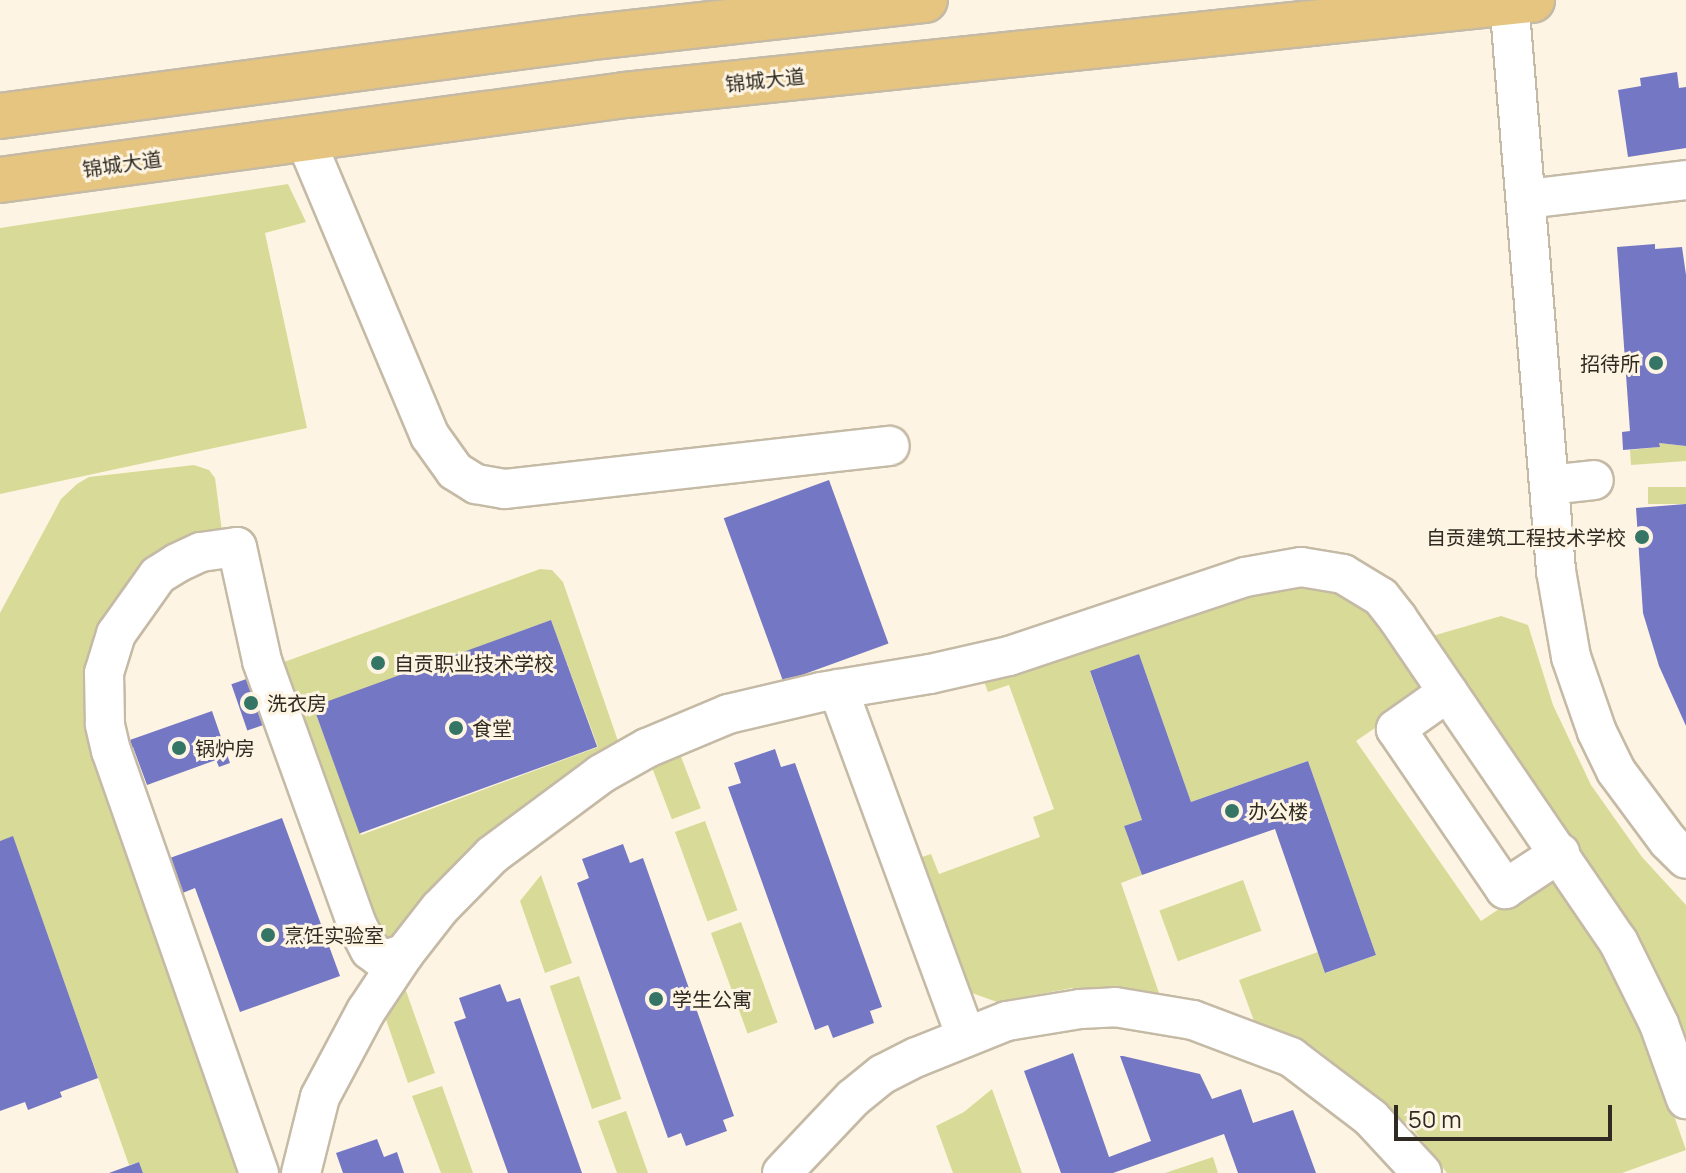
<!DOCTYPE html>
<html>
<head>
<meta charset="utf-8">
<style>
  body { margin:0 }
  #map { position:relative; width:1686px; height:1173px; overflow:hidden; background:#fef4e3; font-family:Manrope,"Noto Sans SC",sans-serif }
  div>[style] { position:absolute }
  .green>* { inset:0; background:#d8db97; transform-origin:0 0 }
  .building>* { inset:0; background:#7477c4; transform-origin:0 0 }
  .roads { filter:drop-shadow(2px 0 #c5baa5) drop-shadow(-2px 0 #c5baa5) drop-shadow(0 2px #c5baa5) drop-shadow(0 -2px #c5baa5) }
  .minor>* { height:38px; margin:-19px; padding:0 19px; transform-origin:19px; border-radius:19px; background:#fff }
  .major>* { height:44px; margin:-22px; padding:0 22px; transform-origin:22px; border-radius:22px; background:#e6c580 }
  .dots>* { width:22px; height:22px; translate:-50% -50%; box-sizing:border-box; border:4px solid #fef4e3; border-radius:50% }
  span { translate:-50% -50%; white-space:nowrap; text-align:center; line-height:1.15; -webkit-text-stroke:6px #fef4e3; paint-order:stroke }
  .street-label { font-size:20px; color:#2f2b22 }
  .poi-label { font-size:20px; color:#2f2b22 }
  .right { translate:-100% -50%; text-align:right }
  .left { translate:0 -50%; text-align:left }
  .scale { position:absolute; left:1394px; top:1105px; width:218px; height:36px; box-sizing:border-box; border:4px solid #2f2b22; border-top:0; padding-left:10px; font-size:24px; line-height:28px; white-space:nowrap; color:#2f2b22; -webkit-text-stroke:6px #fef4e3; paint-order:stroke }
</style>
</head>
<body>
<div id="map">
  <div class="green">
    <div style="clip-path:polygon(288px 184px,306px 222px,265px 233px,307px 428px,0 494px,0 228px)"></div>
    <div style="clip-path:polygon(1659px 443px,1686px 446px,1686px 461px,1631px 465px,1630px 450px,1659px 447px)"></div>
    <div style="clip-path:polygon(194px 465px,209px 470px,215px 478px,222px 531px,92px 663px,244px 1173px,143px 1173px,139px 1162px,129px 1165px,13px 837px,0 841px,0 613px,61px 499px,77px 484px,89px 477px)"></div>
    <div style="left:1686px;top:487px;width:17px;height:38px;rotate:90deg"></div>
    <div style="clip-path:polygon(evenodd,540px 569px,552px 570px,563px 582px,618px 741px,613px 751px,395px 940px,375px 940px,278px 671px,284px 662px,540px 569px,551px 620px,598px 747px,361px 835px,314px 709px,551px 620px)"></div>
    <div style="clip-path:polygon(1281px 584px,1326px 584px,1366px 606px,1429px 691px,1356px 741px,1481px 921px,1556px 871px,1641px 1021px,1686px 1150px,1622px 1173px,1447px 1173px,1412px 1128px,1318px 1050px,1254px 1021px,1239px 980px,1318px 952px,1326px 973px,1376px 955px,1308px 761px,1191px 802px,1139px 654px,1090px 672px,1142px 820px,1124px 826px,1142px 875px,1121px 883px,1159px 993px,1072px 988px,997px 1002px,972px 993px,964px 981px,919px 858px,931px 854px,939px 874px,1040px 837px,1033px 817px,1054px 809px,1009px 685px,988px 692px,983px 679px)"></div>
    <div style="clip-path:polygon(1501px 616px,1528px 625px,1553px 705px,1591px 785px,1642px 857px,1686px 905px,1686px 1054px,1429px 637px)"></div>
    <div style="left:680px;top:754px;width:58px;height:31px;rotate:69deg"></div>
    <div style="left:705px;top:821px;width:95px;height:32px;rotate:70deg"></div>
    <div style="clip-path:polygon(541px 875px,572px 963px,545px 973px,520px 901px)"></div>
    <div style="left:1243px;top:880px;width:54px;height:89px;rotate:70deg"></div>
    <div style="left:741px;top:922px;width:107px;height:32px;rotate:70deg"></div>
    <div style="left:579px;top:976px;width:130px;height:31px;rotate:71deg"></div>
    <div style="clip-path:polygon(404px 985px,435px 1073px,408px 1083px,383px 1011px)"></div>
    <div style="clip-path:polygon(442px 1086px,473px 1173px,441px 1173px,412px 1096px)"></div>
    <div style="clip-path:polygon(992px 1089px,1022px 1173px,953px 1173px,936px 1126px,964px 1112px)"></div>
    <div style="clip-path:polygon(626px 1111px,648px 1173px,617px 1173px,598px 1121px)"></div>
    <div style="clip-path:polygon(1213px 1157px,1218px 1173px,1165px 1173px)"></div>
  </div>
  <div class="building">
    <div style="clip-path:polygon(1677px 72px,1679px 88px,1686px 87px,1686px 148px,1628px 157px,1618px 90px,1641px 86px,1640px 78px)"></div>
    <div style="clip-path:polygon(1655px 244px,1655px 249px,1682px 247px,1686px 275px,1686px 446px,1659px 443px,1660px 447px,1623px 450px,1622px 432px,1630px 431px,1617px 247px)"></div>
    <div style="left:829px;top:480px;width:174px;height:112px;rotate:70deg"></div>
    <div style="clip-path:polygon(1686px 504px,1686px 726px,1659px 666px,1643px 613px,1636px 508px)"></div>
    <div style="left:551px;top:620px;width:135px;height:253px;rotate:70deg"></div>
    <div style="clip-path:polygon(1139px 654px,1191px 802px,1308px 761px,1376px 955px,1325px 973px,1275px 829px,1142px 875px,1124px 826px,1142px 820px,1090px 671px)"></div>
    <div style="left:255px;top:676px;width:49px;height:25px;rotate:71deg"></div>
    <div style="clip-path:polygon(212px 711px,230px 763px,219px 767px,216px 760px,147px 785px,133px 747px,130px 749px,127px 741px)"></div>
    <div style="clip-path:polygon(775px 749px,781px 767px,795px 763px,882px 1007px,870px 1011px,874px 1023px,833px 1038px,828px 1025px,815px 1030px,728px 787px,741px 783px,734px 763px)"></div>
    <div style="clip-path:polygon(282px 818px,340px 976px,240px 1012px,195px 888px,180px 894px,167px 859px)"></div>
    <div style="clip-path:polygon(13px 836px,98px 1078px,60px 1092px,62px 1097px,28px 1110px,25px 1102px,0 1111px,0 841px)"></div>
    <div style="clip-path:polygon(623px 844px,630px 863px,643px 858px,734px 1116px,723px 1120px,727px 1131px,686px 1146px,681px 1133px,668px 1138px,577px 883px,589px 878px,582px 859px)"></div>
    <div style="clip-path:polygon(500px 984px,507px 1002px,520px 998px,582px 1173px,508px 1173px,454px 1022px,466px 1018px,459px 998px)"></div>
    <div style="clip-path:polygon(1073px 1053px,1109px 1157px,1151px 1141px,1120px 1056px,1123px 1056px,1200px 1074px,1212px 1099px,1241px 1089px,1253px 1123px,1293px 1110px,1316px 1173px,1238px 1173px,1224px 1134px,1113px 1173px,1061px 1173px,1024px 1071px)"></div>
    <div style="clip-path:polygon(377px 1139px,384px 1157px,397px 1152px,404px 1173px,343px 1173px,336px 1153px)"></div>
    <div style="clip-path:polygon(139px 1162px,143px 1173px,109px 1173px)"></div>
  </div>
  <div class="roads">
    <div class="minor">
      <div style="left:1509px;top:0;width:573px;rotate:85.29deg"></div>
      <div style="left:1556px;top:571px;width:87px;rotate:80.1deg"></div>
      <div style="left:1571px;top:657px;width:79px;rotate:70.9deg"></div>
      <div style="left:1597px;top:732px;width:43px;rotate:64deg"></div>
      <div style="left:1616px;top:771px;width:87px;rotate:53.4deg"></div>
      <div style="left:1668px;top:841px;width:25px;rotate:45deg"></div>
      <div style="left:305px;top:139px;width:322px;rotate:67.2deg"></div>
      <div style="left:430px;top:436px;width:43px;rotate:54.5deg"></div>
      <div style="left:455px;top:471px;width:25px;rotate:32deg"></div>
      <div style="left:476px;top:484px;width:29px;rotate:10deg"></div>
      <div style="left:505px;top:489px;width:387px;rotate:-6.4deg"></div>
      <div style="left:1527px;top:199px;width:160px;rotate:-6.8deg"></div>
      <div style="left:1549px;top:485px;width:45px;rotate:-6.3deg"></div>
      <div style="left:838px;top:689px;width:369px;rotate:69.8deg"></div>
      <div style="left:1448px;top:692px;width:64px;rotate:144.6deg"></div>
      <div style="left:1396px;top:729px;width:194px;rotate:55.7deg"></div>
      <div style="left:1505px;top:889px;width:66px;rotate:-33.2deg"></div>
      <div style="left:259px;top:1173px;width:447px;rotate:-109.3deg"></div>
      <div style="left:111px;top:751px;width:28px;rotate:-103deg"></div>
      <div style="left:105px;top:724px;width:51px;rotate:-91.1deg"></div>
      <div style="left:104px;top:673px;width:41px;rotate:-72.9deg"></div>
      <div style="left:116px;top:634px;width:72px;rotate:-54.6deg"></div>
      <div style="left:158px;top:575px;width:22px;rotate:-32deg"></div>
      <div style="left:177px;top:563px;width:26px;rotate:-25deg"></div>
      <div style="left:201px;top:552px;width:36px;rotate:-8deg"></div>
      <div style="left:237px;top:547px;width:117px;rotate:77.6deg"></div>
      <div style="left:262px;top:661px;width:281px;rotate:70.2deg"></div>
      <div style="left:357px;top:925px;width:28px;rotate:63deg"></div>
      <div style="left:370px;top:950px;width:16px;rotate:38deg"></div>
      <div style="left:383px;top:960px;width:22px;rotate:-16deg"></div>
      <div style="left:301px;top:1173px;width:78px;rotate:-76deg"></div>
      <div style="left:320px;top:1097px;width:98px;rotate:-61.9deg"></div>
      <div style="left:366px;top:1011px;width:69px;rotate:-56.3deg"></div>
      <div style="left:404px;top:954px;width:58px;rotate:-52deg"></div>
      <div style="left:440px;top:908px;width:74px;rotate:-45.5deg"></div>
      <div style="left:492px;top:855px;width:136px;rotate:-36.6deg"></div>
      <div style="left:601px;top:774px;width:53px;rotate:-29.5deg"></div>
      <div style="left:647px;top:748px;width:88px;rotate:-22.8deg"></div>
      <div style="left:728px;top:714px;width:96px;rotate:-13.3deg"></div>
      <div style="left:821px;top:692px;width:110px;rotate:-9.4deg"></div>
      <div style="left:930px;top:674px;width:81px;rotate:-12.8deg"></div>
      <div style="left:1009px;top:656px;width:249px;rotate:-18.5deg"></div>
      <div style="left:1245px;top:577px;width:57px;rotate:-10.1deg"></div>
      <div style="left:1301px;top:567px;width:43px;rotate:9.5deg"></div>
      <div style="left:1343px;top:574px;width:44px;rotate:31.2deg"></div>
      <div style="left:1381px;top:597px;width:28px;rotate:52deg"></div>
      <div style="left:1398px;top:619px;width:390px;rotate:55.7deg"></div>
      <div style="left:1618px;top:941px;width:93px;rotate:63.7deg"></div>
      <div style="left:1659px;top:1024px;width:80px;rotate:70.2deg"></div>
      <div style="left:782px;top:1173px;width:103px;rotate:-46.6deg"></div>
      <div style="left:853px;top:1098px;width:38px;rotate:-39deg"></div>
      <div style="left:883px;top:1074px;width:38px;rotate:-27deg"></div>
      <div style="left:917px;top:1057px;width:97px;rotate:-21.8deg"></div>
      <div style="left:1007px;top:1021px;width:74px;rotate:-9.3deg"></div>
      <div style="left:1080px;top:1009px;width:35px;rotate:-3deg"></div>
      <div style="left:1115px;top:1007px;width:79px;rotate:9.5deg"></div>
      <div style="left:1193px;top:1020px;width:105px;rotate:20.7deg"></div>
      <div style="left:1291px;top:1057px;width:101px;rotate:37.3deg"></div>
      <div style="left:1371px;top:1118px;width:75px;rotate:47.2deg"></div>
    </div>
    <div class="major">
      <div style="left:0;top:116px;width:590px;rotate:-7.59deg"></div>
      <div style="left:585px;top:38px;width:342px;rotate:-6.4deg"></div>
      <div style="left:0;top:180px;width:631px;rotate:-7.74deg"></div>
      <div style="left:625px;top:95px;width:912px;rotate:-5.98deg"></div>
    </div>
  </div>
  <div class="dots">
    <div style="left:1656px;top:363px;background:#357565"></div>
    <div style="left:1642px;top:537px;background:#357565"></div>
    <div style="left:378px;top:663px;background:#357565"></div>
    <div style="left:251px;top:703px;background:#357565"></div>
    <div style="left:456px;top:728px;background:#357565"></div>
    <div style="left:179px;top:748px;background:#357565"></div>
    <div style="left:1232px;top:811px;background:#357565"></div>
    <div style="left:268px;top:935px;background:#357565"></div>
    <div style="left:656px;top:999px;background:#357565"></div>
  </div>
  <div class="street-label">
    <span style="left:765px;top:80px;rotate:-6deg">锦城大道</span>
    <span style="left:122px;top:164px;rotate:-8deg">锦城大道</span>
  </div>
  <div class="poi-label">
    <span class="right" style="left:1640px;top:363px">招待所</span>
    <span class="right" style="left:1626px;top:537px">自贡建筑工程技术学校</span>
    <span class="left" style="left:394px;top:663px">自贡职业技术学校</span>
    <span class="left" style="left:267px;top:703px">洗衣房</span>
    <span class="left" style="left:472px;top:728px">食堂</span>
    <span class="left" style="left:195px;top:748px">锅炉房</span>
    <span class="left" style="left:1248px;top:811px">办公楼</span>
    <span class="left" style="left:284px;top:935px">烹饪实验室</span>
    <span class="left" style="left:672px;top:999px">学生公寓</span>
  </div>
  <div class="scale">50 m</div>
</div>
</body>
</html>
